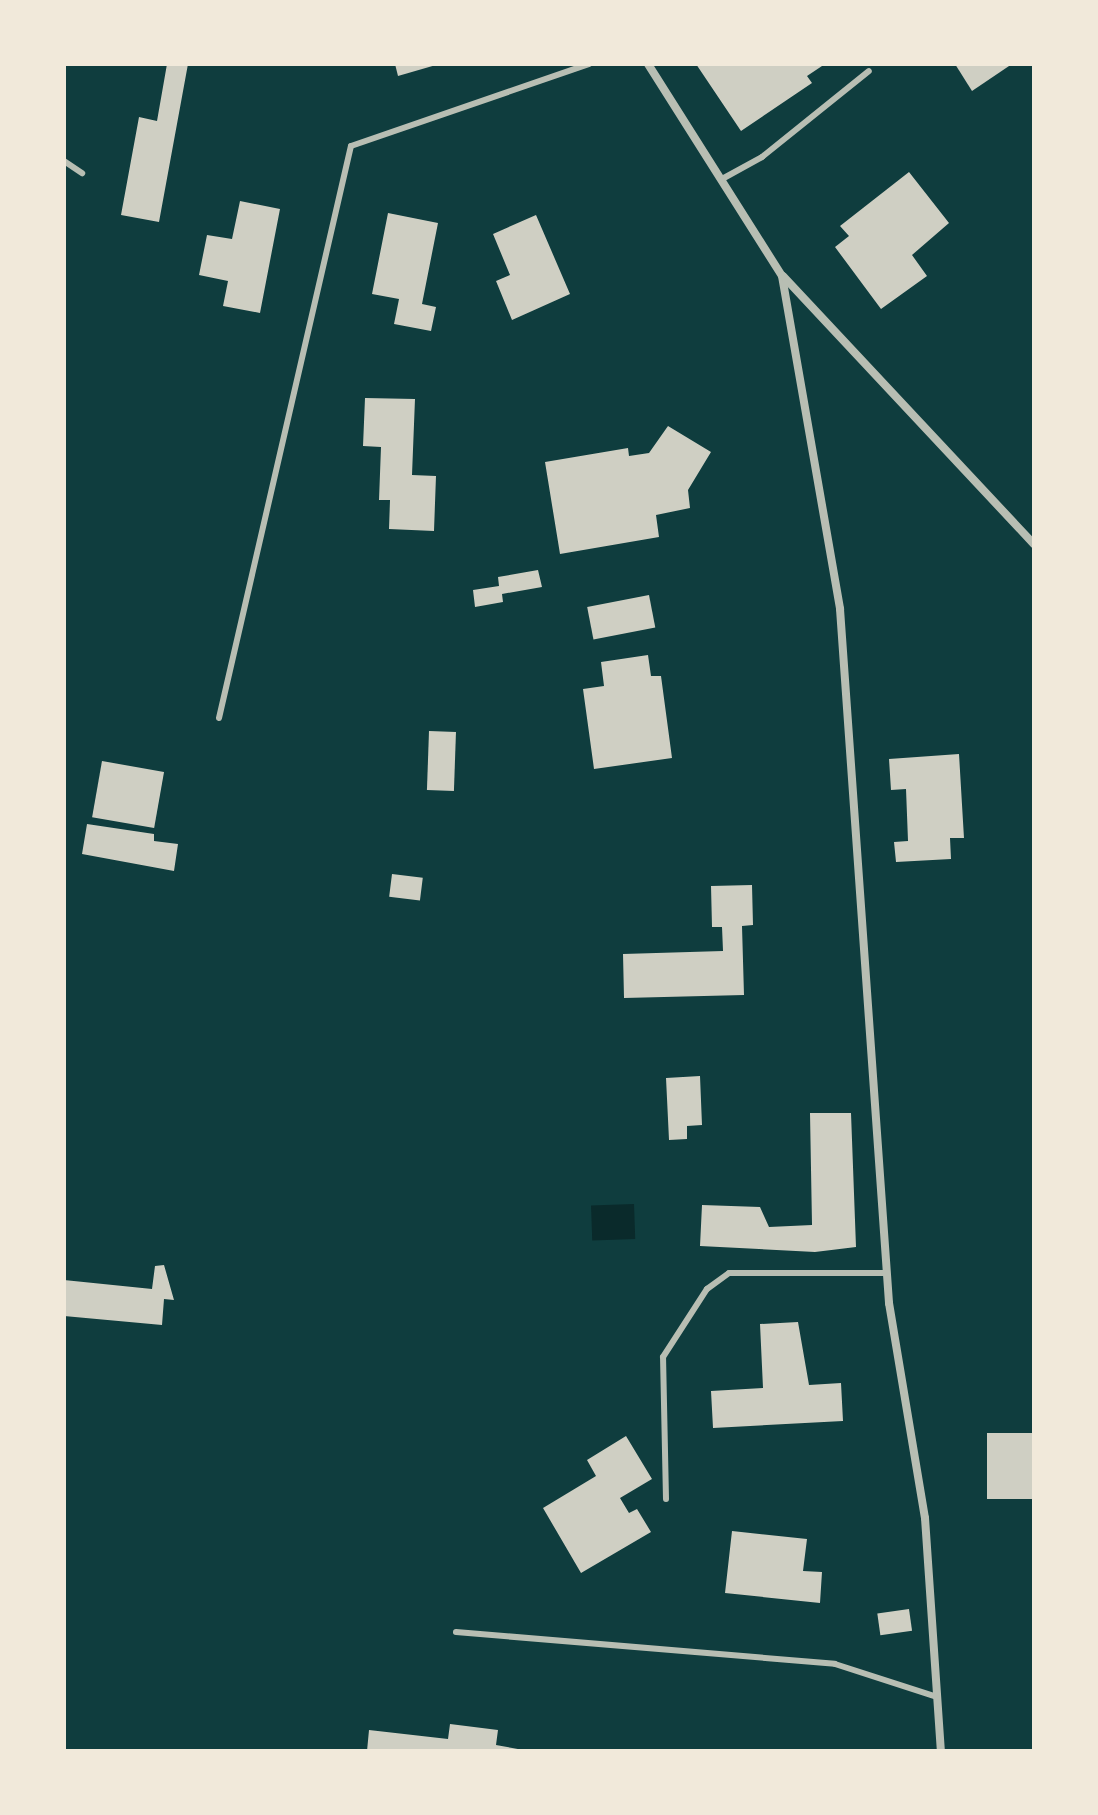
<!DOCTYPE html>
<html>
<head>
<meta charset="utf-8">
<style>
  body { margin:0 }
  #map { position:relative; width:1098px; height:1815px; overflow:hidden; background:#0f3d3e; font-family:"Crimson Pro",serif }
  div>[style] { position:absolute }
  .water>* { inset:0; background:#0a2a2b; transform-origin:0 0 }
  .building>* { inset:0; background:#cfcfc3; transform-origin:0 0 }
  .service>* { height:6px; margin:-3px; padding:0 3px; transform-origin:3px; border-radius:3px; background:#b8beb3 }
  .minor>* { height:8px; margin:-4px; padding:0 4px; transform-origin:4px; border-radius:4px; background:#b8beb3 }
  span { translate:-50% -50%; white-space:nowrap; text-align:center; line-height:1.15; -webkit-text-stroke:8px #f1e9da; paint-order:stroke }
  .frame { position:absolute; inset:0; border:66px solid #f1e9da; pointer-events:none }
</style>
</head>
<body>
<div id="map">
  <div class="water">
    <div style="left:634px;top:1204px;width:35px;height:43px;rotate:88deg"></div>
  </div>
  <div class="building">
    <div style="clip-path:polygon(167px 64px,188px 64px,159px 222px,121px 215px,139px 117px,157px 121px)"></div>
    <div style="clip-path:polygon(395px 64px,436px 64px,436px 65px,398px 76px)"></div>
    <div style="clip-path:polygon(696px 64px,825px 64px,807px 76px,812px 83px,741px 131px)"></div>
    <div style="clip-path:polygon(955px 64px,1012px 64px,972px 91px)"></div>
    <div style="clip-path:polygon(909px 172px,949px 223px,912px 255px,927px 276px,881px 309px,835px 247px,849px 236px,840px 226px)"></div>
    <div style="clip-path:polygon(240px 201px,280px 209px,260px 313px,223px 306px,228px 281px,199px 275px,207px 235px,232px 239px)"></div>
    <div style="clip-path:polygon(388px 213px,438px 223px,422px 304px,436px 307px,431px 331px,394px 324px,399px 299px,372px 294px)"></div>
    <div style="clip-path:polygon(536px 215px,570px 294px,512px 320px,496px 281px,510px 275px,493px 234px)"></div>
    <div style="clip-path:polygon(365px 398px,415px 399px,412px 475px,436px 476px,434px 531px,389px 529px,390px 500px,379px 500px,381px 447px,363px 446px)"></div>
    <div style="clip-path:polygon(668px 426px,711px 452px,688px 490px,690px 508px,656px 515px,659px 537px,560px 554px,545px 462px,628px 448px,629px 456px,649px 453px)"></div>
    <div style="clip-path:polygon(538px 570px,542px 587px,502px 594px,503px 602px,475px 607px,473px 590px,499px 586px,498px 577px)"></div>
    <div style="left:649px;top:595px;width:33px;height:63px;rotate:79deg"></div>
    <div style="clip-path:polygon(648px 655px,651px 676px,661px 676px,672px 758px,594px 769px,583px 689px,604px 686px,601px 662px)"></div>
    <div style="left:429px;top:731px;width:27px;height:59px;rotate:2deg"></div>
    <div style="clip-path:polygon(959px 754px,964px 838px,950px 838px,951px 859px,896px 862px,894px 842px,908px 841px,906px 789px,891px 790px,889px 759px)"></div>
    <div style="left:102px;top:761px;width:63px;height:57px;rotate:10deg"></div>
    <div style="clip-path:polygon(87px 824px,154px 834px,154px 841px,178px 844px,174px 871px,82px 854px)"></div>
    <div style="left:392px;top:874px;width:31px;height:23px;rotate:7deg"></div>
    <div style="clip-path:polygon(752px 885px,753px 925px,742px 926px,744px 995px,624px 998px,623px 954px,723px 951px,722px 927px,712px 927px,711px 886px)"></div>
    <div style="clip-path:polygon(700px 1076px,702px 1125px,687px 1126px,687px 1139px,669px 1140px,666px 1078px)"></div>
    <div style="clip-path:polygon(810px 1113px,851px 1113px,856px 1247px,815px 1252px,700px 1246px,702px 1205px,760px 1207px,769px 1227px,812px 1225px)"></div>
    <div style="clip-path:polygon(164px 1265px,174px 1300px,164px 1299px,162px 1325px,64px 1316px,64px 1280px,152px 1289px,155px 1266px)"></div>
    <div style="clip-path:polygon(798px 1322px,809px 1385px,841px 1383px,843px 1421px,713px 1428px,711px 1391px,763px 1388px,760px 1324px)"></div>
    <div style="left:1034px;top:1433px;width:66px;height:47px;rotate:90deg"></div>
    <div style="clip-path:polygon(626px 1436px,652px 1479px,620px 1498px,629px 1513px,637px 1509px,651px 1532px,581px 1573px,543px 1508px,596px 1476px,587px 1460px)"></div>
    <div style="clip-path:polygon(732px 1531px,807px 1539px,803px 1571px,822px 1572px,820px 1603px,725px 1593px)"></div>
    <div style="left:909px;top:1609px;width:22px;height:32px;rotate:82deg"></div>
    <div style="clip-path:polygon(450px 1724px,498px 1730px,496px 1745px,529px 1751px,367px 1751px,369px 1730px,448px 1739px)"></div>
  </div>
  <div class="service">
    <div style="left:64px;top:161px;width:22px;rotate:34deg"></div>
    <div style="left:722px;top:179px;width:46px;rotate:-28.8deg"></div>
    <div style="left:762px;top:157px;width:137px;rotate:-38.8deg"></div>
    <div style="left:219px;top:718px;width:587px;rotate:-77.01deg"></div>
    <div style="left:351px;top:146px;width:252px;rotate:-19deg"></div>
    <div style="left:666px;top:1499px;width:142px;rotate:-91.2deg"></div>
    <div style="left:663px;top:1357px;width:81px;rotate:-57.1deg"></div>
    <div style="left:707px;top:1289px;width:27px;rotate:-36deg"></div>
    <div style="left:729px;top:1273px;width:158px"></div>
    <div style="left:456px;top:1632px;width:380px;rotate:4.8deg"></div>
    <div style="left:835px;top:1664px;width:107px;rotate:17.9deg"></div>
  </div>
  <div class="minor">
    <div style="left:648px;top:64px;width:251px;rotate:57.7deg"></div>
    <div style="left:782px;top:276px;width:338px;rotate:80.1deg"></div>
    <div style="left:840px;top:609px;width:696px;rotate:85.96deg"></div>
    <div style="left:889px;top:1303px;width:218px;rotate:80.5deg"></div>
    <div style="left:925px;top:1518px;width:234px;rotate:86.1deg"></div>
    <div style="left:783px;top:276px;width:367px;rotate:46.9deg"></div>
  </div>
  <div class="frame"></div>
</div>
</body>
</html>
